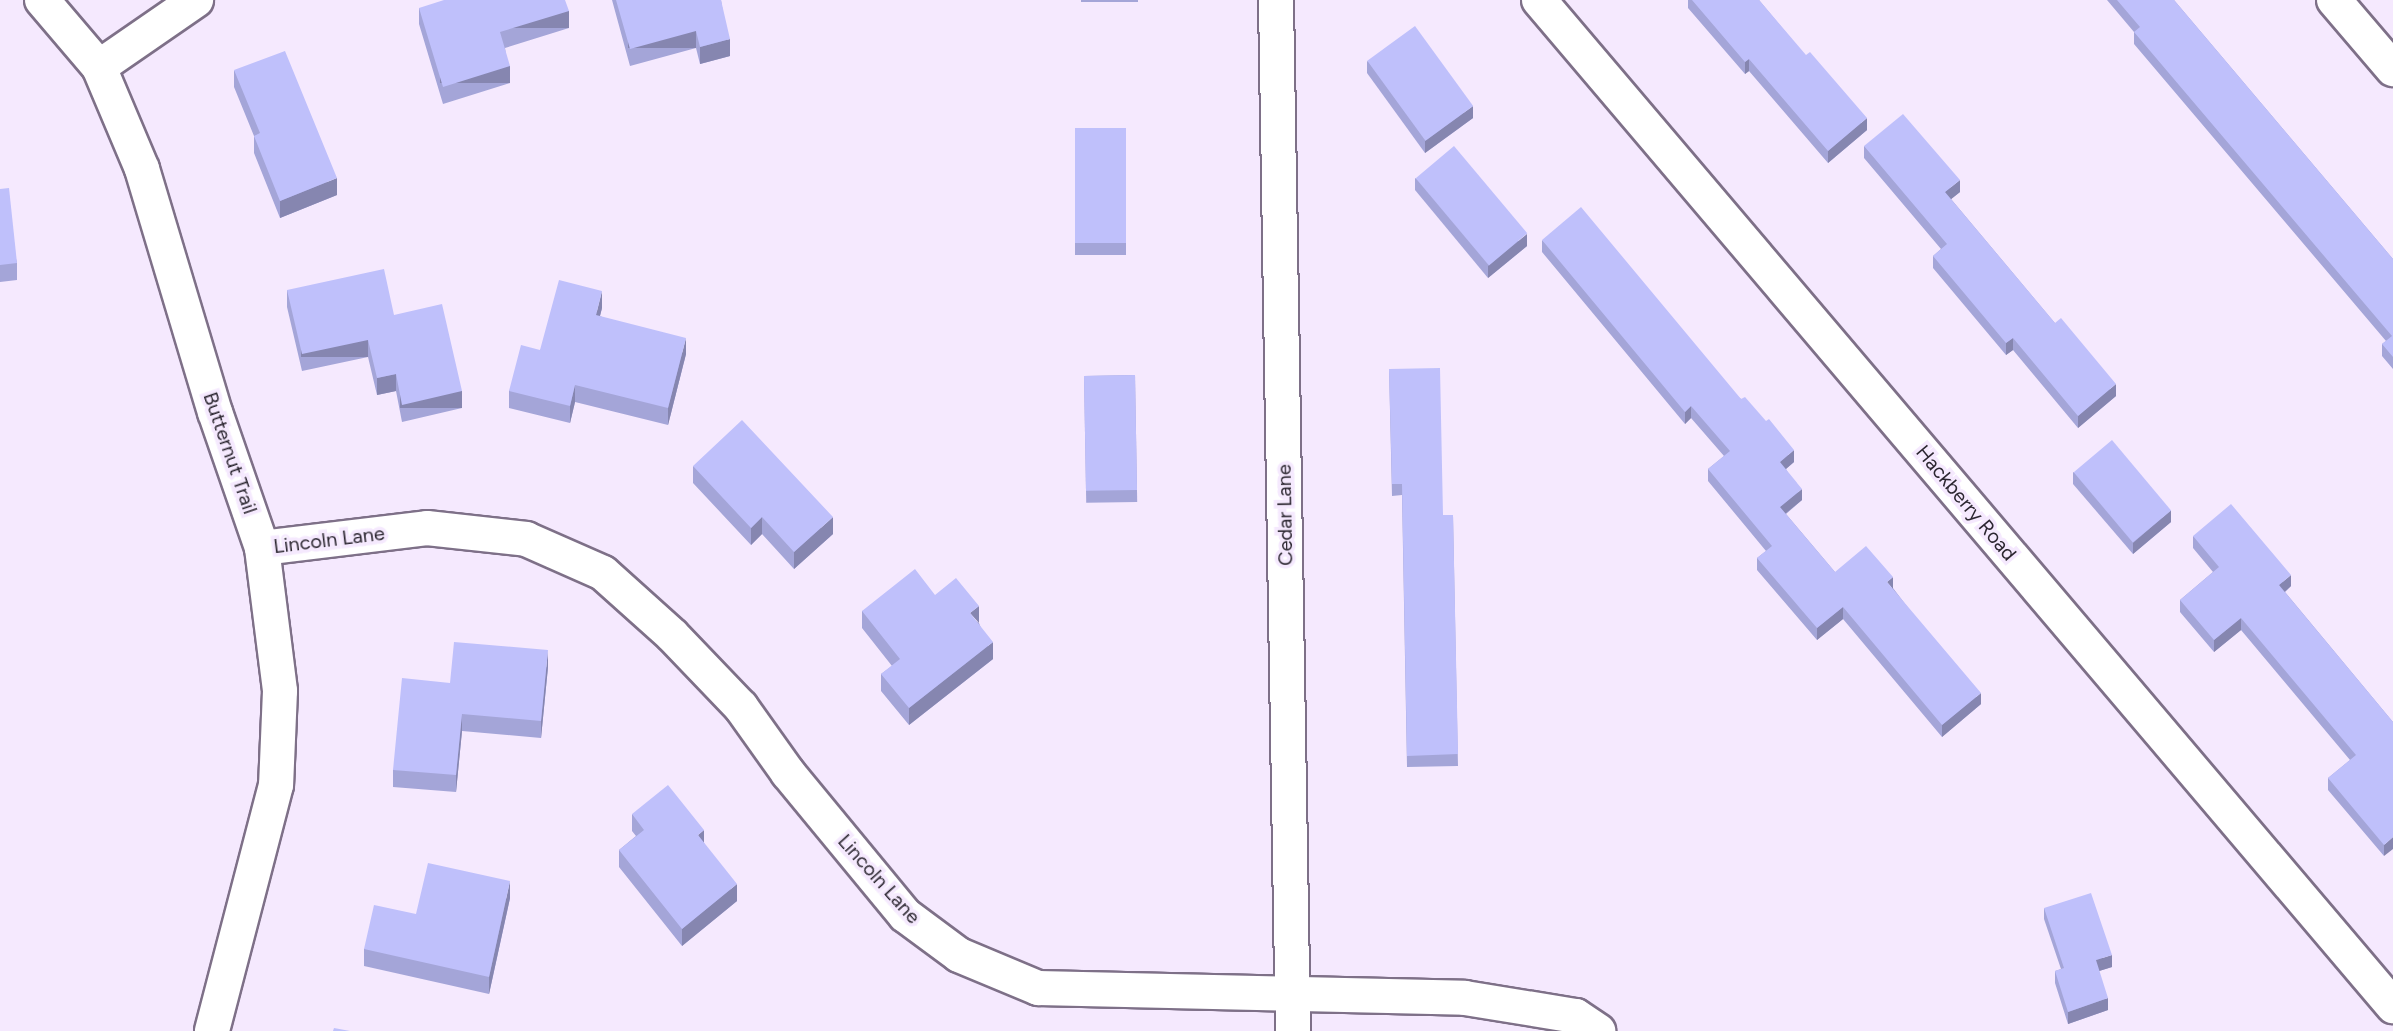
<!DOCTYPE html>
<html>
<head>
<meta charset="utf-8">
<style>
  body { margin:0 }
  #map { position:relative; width:2393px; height:1031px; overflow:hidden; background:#f5e9fe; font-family:Figtree,sans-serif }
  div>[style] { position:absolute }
  .roads { filter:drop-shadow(2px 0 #7e7088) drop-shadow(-2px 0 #7e7088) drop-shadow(0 2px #7e7088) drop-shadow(0 -2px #7e7088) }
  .minor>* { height:34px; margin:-17px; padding:0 17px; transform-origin:17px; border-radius:17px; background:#fff }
  .wall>* { inset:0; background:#a4a5d8; transform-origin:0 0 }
  .shaded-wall>* { inset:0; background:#8686b0; transform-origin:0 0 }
  .building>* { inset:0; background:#bfc0fb; transform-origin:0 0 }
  span { translate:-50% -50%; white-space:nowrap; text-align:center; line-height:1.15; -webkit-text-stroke:7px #f5e9fe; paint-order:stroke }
  .street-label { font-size:20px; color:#2c2731 }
</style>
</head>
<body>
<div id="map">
  <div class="roads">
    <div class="minor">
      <div style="left:42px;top:0;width:88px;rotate:49.6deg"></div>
      <div style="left:99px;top:67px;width:111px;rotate:67.1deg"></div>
      <div style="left:142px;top:169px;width:254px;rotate:73.3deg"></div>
      <div style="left:215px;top:412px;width:144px;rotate:70.9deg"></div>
      <div style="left:262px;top:548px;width:144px;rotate:82.8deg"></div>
      <div style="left:280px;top:691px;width:94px;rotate:92.4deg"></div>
      <div style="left:276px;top:785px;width:254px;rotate:104.6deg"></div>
      <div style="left:1276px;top:0;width:1031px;rotate:89.06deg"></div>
      <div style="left:1539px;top:0;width:1320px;rotate:49.67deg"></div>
      <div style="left:2334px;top:0;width:91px;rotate:49.5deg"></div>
      <div style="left:99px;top:67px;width:118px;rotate:-34.6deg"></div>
      <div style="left:262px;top:548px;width:166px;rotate:-6.9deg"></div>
      <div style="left:427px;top:528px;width:100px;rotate:6.3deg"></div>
      <div style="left:526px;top:539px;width:84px;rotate:23.8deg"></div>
      <div style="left:603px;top:573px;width:93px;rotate:41.9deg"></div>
      <div style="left:672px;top:635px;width:100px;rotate:46.2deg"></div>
      <div style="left:741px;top:707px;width:81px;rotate:54.5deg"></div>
      <div style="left:788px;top:773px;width:184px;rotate:50.5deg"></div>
      <div style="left:905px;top:915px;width:67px;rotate:36.5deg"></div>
      <div style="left:959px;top:955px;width:86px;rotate:22.7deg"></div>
      <div style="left:1038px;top:988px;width:427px;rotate:1.3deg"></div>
      <div style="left:1465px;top:998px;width:112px;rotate:9.2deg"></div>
      <div style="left:1576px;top:1016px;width:27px;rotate:34deg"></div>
    </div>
  </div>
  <div class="wall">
    <div style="clip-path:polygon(612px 0,721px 0,730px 56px,700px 64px,696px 48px,630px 66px)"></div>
    <div style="left:1081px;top:0;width:57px;height:2px"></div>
    <div style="clip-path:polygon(1688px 0,1759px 0,1867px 130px,1828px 163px,1749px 71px,1745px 74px,1688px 8px)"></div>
    <div style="clip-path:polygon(2107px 0,2174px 0,2393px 259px,2393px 369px,2382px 356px,2382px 344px,2386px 341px,2134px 44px,2134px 32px)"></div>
    <div style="clip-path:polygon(419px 8px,569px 28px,505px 48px,510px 83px,443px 104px,419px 24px)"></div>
    <div style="clip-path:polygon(1367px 61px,1473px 118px,1425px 153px,1367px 73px)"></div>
    <div style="clip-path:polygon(234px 70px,337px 195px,280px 218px,254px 153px,254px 136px,234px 87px)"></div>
    <div style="left:1075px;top:128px;width:51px;height:127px"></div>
    <div style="clip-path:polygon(1864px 146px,1960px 192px,1951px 199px,2116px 396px,2078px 428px,2013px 350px,2006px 355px,1933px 268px,1933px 256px,1941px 249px,1864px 158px)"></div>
    <div style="clip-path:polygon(1415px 178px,1527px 246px,1488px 278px,1415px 190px)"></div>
    <div style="clip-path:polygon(0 189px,17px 263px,17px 280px,0 282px)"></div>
    <div style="clip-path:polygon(1542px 240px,1741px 399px,1794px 462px,1786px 469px,1802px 500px,1786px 514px,1835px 572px,1893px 588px,1981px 704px,1942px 737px,1843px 619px,1817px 640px,1757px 570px,1757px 558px,1766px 551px,1708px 481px,1708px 469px,1724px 456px,1691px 418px,1685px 424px,1542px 252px)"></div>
    <div style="clip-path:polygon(287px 290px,394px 315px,462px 408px,402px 422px,396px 391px,377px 395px,368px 357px,302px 371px,287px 307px)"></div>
    <div style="clip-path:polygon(602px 308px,600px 316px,686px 354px,668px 425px,575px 402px,570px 423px,509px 408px,509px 391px,540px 350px)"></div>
    <div style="clip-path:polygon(1389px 369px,1443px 515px,1453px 515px,1458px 766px,1407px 767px,1402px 495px,1392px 496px)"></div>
    <div style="left:1135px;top:375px;width:127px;height:51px;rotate:89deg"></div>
    <div style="clip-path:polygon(693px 466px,833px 534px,794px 569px,762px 534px,751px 545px,693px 483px)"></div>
    <div style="clip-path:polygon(2073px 472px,2171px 522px,2133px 554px,2073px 484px)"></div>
    <div style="clip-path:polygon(2193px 536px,2291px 586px,2285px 592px,2393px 722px,2384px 856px,2328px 790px,2328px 778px,2350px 760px,2241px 630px,2214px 652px,2180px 612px,2180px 600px,2213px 572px,2193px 548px)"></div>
    <div style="clip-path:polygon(935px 595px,979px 623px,993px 659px,909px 725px,881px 691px,881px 674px,892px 666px,862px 628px,862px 611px)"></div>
    <div style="clip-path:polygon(548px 667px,541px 738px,462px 731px,456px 792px,393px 787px,393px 770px,450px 683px)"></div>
    <div style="clip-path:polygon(632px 814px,704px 843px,737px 901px,682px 946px,619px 867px,619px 850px,636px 836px,632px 831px)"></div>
    <div style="clip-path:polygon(510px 898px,489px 994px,364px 966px,364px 949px,416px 914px)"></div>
    <div style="clip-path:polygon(2044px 908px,2112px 967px,2099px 971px,2108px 1010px,2068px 1024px,2055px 983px,2055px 971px,2061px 969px,2044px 919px)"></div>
  </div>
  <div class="shaded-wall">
    <div style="left:569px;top:11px;width:17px;height:72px;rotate:90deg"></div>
    <div style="left:696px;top:31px;width:17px;height:68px;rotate:90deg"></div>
    <div style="clip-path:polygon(730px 39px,730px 56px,700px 64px,700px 47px)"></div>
    <div style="clip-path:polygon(1749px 59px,1749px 71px,1745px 74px,1745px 62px)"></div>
    <div style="left:510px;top:66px;width:17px;height:70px;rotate:90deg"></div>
    <div style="clip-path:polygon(1473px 106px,1473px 118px,1425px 153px,1425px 141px)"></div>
    <div style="clip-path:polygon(1867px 118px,1867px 130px,1828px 163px,1828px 151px)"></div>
    <div style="clip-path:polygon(337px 178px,337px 195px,280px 218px,280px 201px)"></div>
    <div style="clip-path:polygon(1960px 180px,1960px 192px,1945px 204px,1945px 192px)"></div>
    <div style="clip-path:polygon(1527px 234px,1527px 246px,1488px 278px,1488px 266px)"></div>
    <div style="clip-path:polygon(602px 291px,602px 308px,596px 331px,596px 315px)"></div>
    <div style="clip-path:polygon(686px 338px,686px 354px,668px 425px,668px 408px)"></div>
    <div style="clip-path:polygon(2013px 338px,2013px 350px,2006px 355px,2006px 343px)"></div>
    <div style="left:368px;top:340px;width:17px;height:67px;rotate:90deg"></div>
    <div style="clip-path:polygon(396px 374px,396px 391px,377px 395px,377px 378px)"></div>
    <div style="clip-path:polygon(2116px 384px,2116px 396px,2078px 428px,2078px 416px)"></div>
    <div style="clip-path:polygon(575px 385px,575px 402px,570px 423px,570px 406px)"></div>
    <div style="left:462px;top:391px;width:17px;height:62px;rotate:90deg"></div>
    <div style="clip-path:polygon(1691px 406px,1691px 418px,1685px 424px,1685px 412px)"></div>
    <div style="clip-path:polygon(1794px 450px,1794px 462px,1780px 474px,1780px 462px)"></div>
    <div style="clip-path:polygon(1802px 489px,1802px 500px,1780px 518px,1780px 507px)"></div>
    <div style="clip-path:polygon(2171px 510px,2171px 522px,2133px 554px,2133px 543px)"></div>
    <div style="clip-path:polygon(762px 517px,762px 534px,751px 545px,751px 528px)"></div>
    <div style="clip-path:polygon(833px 517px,833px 534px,794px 569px,794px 552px)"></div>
    <div style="clip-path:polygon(2291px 575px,2291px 586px,2279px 597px,2279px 585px)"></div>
    <div style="clip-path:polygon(1893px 577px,1893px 589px,1887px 582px)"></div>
    <div style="clip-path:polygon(979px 606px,979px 623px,970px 613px)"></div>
    <div style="clip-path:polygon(1843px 607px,1843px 619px,1817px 640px,1817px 628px)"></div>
    <div style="clip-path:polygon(2241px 618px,2241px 630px,2214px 652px,2214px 640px)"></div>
    <div style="clip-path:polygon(993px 642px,993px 659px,909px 725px,909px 708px)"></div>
    <div style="clip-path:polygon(548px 650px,548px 667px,541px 738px,541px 721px)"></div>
    <div style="clip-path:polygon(1981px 693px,1981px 704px,1942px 737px,1942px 725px)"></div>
    <div style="clip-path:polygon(462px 714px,462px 731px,456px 792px,456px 775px)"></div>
    <div style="clip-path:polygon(704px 830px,704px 847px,698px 835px)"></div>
    <div style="clip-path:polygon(2393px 837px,2393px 849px,2384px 856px,2384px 845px)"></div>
    <div style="clip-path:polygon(510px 881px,510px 898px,489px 994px,489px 977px)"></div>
    <div style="clip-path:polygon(737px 884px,737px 901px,682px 946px,682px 929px)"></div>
    <div style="clip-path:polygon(2112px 955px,2112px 967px,2096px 972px,2096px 960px)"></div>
    <div style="clip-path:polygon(2108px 998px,2108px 1010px,2068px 1024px,2068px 1012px)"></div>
  </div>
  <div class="building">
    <div style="clip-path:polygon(444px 0,565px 0,569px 11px,500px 32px,510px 66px,443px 87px,419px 8px)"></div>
    <div style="clip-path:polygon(616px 0,721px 0,730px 39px,700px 47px,696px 31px,630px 49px)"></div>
    <div style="clip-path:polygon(1692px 0,1759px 0,1806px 55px,1810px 52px,1867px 118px,1828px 151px,1749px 59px,1745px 62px)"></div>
    <div style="clip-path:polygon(2117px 0,2174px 0,2393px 259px,2393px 357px,2382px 344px,2392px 336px,2134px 32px,2140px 27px)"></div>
    <div style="left:1415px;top:26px;width:99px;height:59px;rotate:54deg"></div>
    <div style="clip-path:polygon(285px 51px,337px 178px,280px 201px,254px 136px,260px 133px,234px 70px)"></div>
    <div style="clip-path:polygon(1903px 114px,1960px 180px,1945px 192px,2055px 323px,2061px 318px,2116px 384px,2078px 416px,2013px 338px,2006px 343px,1933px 256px,1947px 244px,1864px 146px)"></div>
    <div style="left:1075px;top:128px;width:51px;height:115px"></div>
    <div style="left:1454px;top:146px;width:114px;height:50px;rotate:50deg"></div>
    <div style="clip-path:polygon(9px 188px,17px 263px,0 265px,0 189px)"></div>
    <div style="clip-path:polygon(1581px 207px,1741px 399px,1745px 397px,1766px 421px,1769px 419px,1794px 450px,1780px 462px,1802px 489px,1780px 507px,1835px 572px,1866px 546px,1893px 577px,1887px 582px,1981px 693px,1942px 725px,1843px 607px,1817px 628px,1757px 558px,1772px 546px,1708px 469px,1730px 451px,1691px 406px,1685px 412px,1542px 240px)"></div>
    <div style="clip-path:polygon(384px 269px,394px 315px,442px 304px,462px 391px,402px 405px,396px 374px,377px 378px,368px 340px,302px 354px,287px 290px)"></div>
    <div style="clip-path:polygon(559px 280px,602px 291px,596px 315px,686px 338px,668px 408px,575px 385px,570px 406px,509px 391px,521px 345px,540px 350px)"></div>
    <div style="clip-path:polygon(1440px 368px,1443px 515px,1453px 515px,1458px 754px,1407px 756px,1402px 484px,1392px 484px,1389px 369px)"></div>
    <div style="left:1135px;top:375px;width:115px;height:51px;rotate:89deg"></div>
    <div style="clip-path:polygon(742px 420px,833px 517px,794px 552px,762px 517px,751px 528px,693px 466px)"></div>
    <div style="left:2112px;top:440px;width:92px;height:50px;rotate:50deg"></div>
    <div style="clip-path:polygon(2231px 504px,2291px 575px,2279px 585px,2393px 722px,2393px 837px,2384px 845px,2328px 778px,2356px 755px,2241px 618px,2214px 640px,2180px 600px,2219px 567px,2193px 536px)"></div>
    <div style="clip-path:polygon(915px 569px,935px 595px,956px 578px,979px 606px,970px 613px,993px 642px,909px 708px,881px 674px,900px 659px,862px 611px)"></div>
    <div style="clip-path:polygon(454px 642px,548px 650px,541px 721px,462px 714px,456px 775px,393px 770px,402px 678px,450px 683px)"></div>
    <div style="clip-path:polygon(668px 785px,704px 830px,698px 835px,737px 884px,682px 929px,619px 850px,644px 830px,632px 814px)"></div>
    <div style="clip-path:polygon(428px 863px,510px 881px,489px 977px,364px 949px,374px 905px,416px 914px)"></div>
    <div style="clip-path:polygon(2091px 893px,2112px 955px,2096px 960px,2108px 998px,2068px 1012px,2055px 971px,2064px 968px,2044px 908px)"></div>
    <div style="clip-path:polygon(334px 1028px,350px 1031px,333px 1031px)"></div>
  </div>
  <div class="street-label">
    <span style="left:230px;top:453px;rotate:71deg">Butternut Trail</span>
    <span style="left:1966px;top:503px;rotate:50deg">Hackberry Road</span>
    <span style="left:1285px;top:515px;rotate:-91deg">Cedar Lane</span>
    <span style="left:329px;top:540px;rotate:-7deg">Lincoln Lane</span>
    <span style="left:879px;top:879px;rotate:48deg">Lincoln Lane</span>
  </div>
</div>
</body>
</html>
